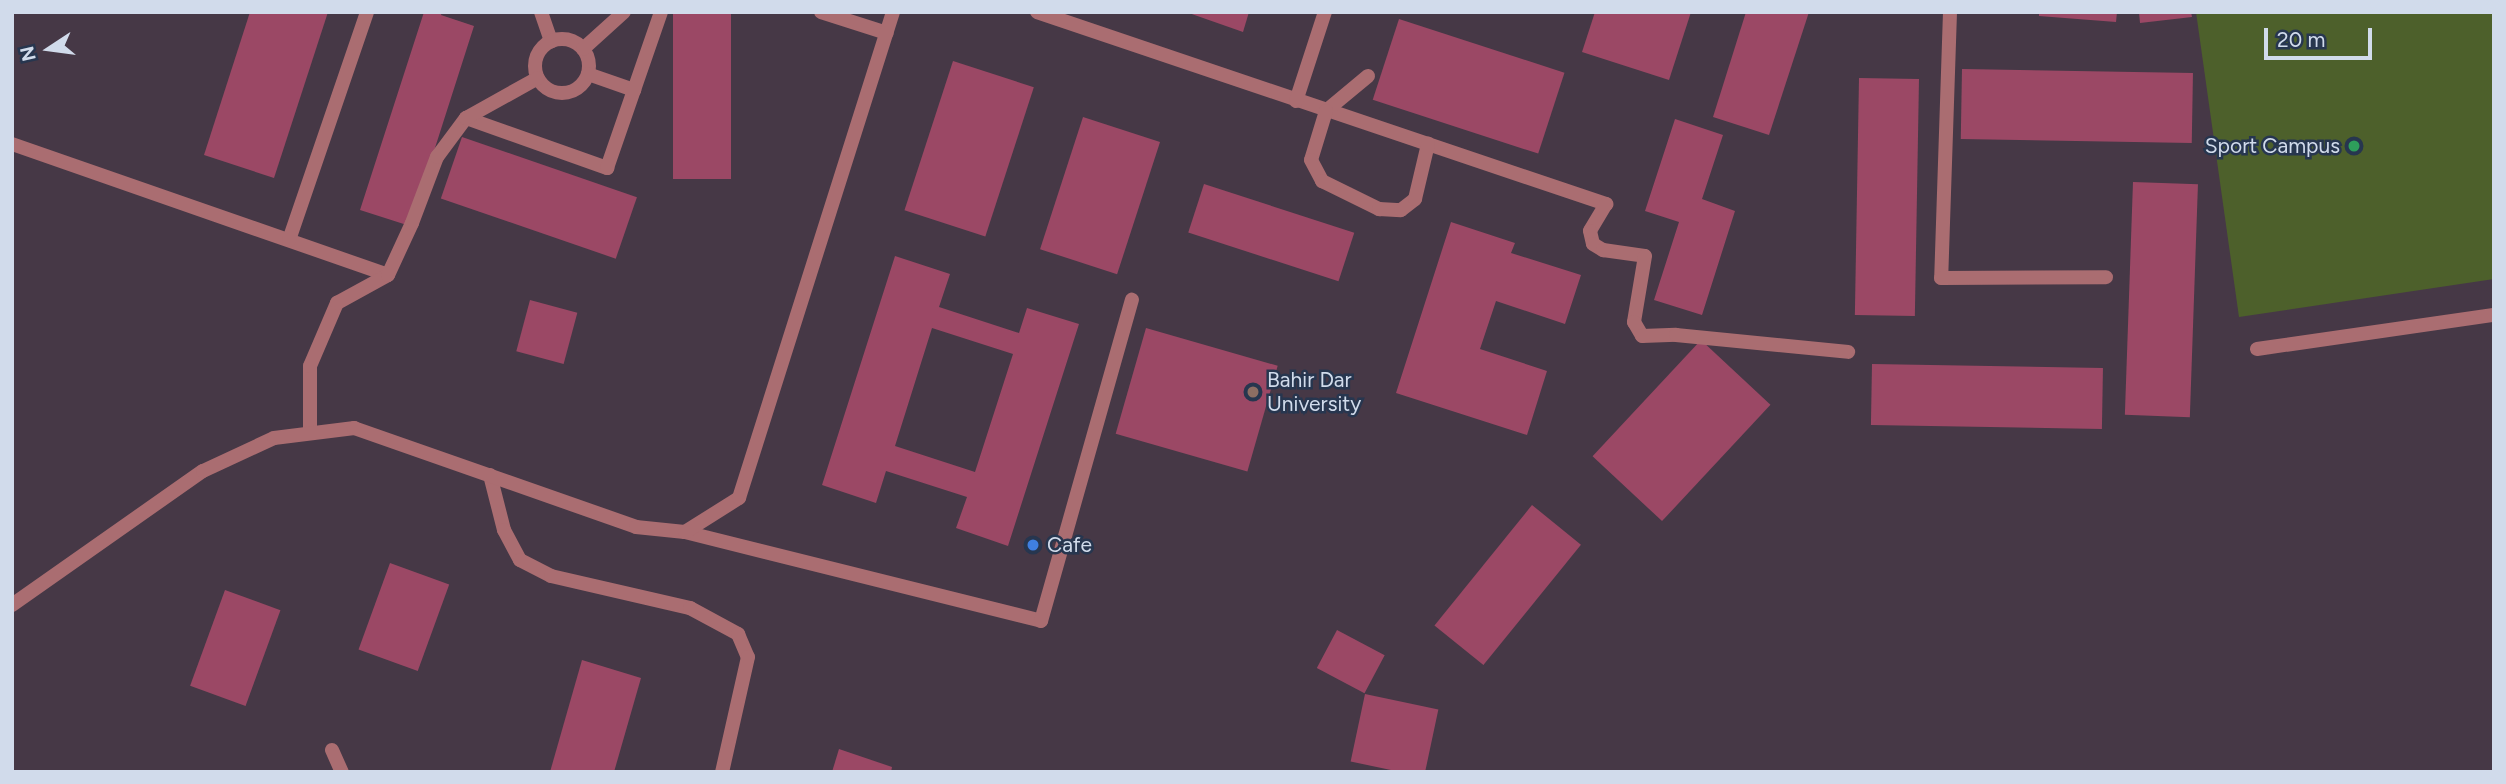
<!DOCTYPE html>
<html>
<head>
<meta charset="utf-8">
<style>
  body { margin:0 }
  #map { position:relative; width:2506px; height:784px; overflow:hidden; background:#27364f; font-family:Figtree,sans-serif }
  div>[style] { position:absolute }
  .education>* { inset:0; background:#463846; transform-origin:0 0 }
  .green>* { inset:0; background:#4d602b }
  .building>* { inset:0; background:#9b4865; transform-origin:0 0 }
  .lane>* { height:14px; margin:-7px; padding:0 7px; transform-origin:7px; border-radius:7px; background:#aa6d71 }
  .lane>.ring { margin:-7px; padding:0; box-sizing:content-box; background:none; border:14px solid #aa6d71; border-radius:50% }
  .dots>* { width:19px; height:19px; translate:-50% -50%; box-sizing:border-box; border:4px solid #27364f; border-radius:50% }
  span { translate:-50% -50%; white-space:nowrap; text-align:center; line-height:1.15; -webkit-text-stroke:5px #27364f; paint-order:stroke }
  .poi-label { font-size:21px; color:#d1dbeb }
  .right { translate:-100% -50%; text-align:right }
  .left { translate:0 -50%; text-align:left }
  .frame { position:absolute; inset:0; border:14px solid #d1dbeb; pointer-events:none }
  .north { position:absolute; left:14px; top:14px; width:70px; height:70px; -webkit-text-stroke:5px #27364f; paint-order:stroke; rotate:257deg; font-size:19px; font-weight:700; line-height:28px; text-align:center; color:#d1dbeb }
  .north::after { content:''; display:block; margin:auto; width:24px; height:32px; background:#d1dbeb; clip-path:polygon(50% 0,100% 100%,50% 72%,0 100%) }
  .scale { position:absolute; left:2264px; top:28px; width:108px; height:32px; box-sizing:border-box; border:4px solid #d1dbeb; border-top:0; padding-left:9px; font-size:21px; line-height:24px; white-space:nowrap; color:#d1dbeb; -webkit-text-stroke:5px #27364f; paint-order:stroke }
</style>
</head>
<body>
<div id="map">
  <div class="education">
    <div style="left:12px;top:12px;width:2482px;height:760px"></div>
  </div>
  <div class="green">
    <div style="clip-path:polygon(2196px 12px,2494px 12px,2494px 279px,2239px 317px)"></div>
  </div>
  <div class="building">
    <div style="clip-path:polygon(250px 12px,328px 12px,274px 178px,204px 155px)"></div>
    <div style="clip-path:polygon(424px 12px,442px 12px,441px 15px,474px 26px,410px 226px,360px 210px)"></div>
    <div style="left:673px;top:12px;width:58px;height:167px"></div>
    <div style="clip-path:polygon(1186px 12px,1249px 12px,1243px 32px)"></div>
    <div style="clip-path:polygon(1595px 12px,1691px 12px,1669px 80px,1582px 52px)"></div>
    <div style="clip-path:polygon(1746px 12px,1809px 12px,1769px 135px,1713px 117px)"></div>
    <div style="clip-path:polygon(2039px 12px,2117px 12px,2116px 22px,2039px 16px)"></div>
    <div style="clip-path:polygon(2139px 12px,2191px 12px,2192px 17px,2140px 23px)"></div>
    <div style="left:1399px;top:19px;width:174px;height:85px;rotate:18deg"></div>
    <div style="left:953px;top:61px;width:85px;height:157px;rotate:18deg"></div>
    <div style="left:1962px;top:69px;width:231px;height:70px;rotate:1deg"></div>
    <div style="left:1859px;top:78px;width:60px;height:237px;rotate:1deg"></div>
    <div style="left:1083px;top:117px;width:81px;height:139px;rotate:18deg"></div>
    <div style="clip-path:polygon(1675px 119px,1723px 135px,1702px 199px,1735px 211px,1702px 315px,1654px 300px,1679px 222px,1645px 211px)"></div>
    <div style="left:462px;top:137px;width:185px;height:65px;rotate:19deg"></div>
    <div style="left:2133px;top:182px;width:65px;height:233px;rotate:2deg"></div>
    <div style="left:1204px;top:184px;width:158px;height:51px;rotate:18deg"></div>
    <div style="clip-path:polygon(1451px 222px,1515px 243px,1511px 253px,1581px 275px,1565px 324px,1496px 301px,1480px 349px,1547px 371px,1527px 435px,1396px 393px)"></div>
    <div style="clip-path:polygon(evenodd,895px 256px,950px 274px,939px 307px,1019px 333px,1027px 308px,1079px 324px,1008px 546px,956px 528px,967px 497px,886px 471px,876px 503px,822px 485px,895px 256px,932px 328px,1013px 354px,975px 472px,895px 446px,932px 328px)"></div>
    <div style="left:530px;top:300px;width:49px;height:53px;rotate:15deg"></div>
    <div style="left:1146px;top:328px;width:137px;height:110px;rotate:16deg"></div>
    <div style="left:1701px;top:340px;width:95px;height:159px;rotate:43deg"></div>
    <div style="left:1872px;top:364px;width:231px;height:61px;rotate:1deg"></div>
    <div style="left:1532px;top:505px;width:63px;height:155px;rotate:39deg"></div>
    <div style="left:390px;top:563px;width:63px;height:92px;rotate:20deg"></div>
    <div style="left:225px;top:590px;width:59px;height:102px;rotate:20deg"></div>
    <div style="left:1337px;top:630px;width:54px;height:43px;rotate:28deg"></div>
    <div style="clip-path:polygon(582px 660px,641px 678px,614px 772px,550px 772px)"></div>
    <div style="left:1365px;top:694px;width:75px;height:69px;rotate:12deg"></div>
    <div style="clip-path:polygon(839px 749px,892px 767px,891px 772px,832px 772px)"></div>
  </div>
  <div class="lane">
    <div style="left:541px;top:12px;width:31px;rotate:71deg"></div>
    <div style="left:821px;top:12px;width:69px;rotate:17.7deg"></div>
    <div style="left:1037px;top:12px;width:601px;rotate:18.65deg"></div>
    <div style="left:1606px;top:204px;width:31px;rotate:121deg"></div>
    <div style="left:1590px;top:231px;width:13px;rotate:77deg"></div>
    <div style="left:1593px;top:244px;width:12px;rotate:31deg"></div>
    <div style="left:1603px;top:250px;width:42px;rotate:8.1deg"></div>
    <div style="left:1645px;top:256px;width:67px;rotate:99.5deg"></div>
    <div style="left:1634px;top:322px;width:16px;rotate:60deg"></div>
    <div style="left:1642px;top:336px;width:34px;rotate:-2deg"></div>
    <div style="left:1676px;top:335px;width:173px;rotate:5.6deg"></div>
    <div style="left:1950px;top:12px;width:266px;rotate:91.9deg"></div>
    <div style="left:1941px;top:278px;width:165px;rotate:-0.3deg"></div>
    <div class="ring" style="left:535px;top:39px;width:40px;height:40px"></div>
    <div style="left:583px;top:49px;width:55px;rotate:-42.1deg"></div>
    <div style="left:588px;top:74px;width:49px;rotate:19.2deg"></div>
    <div style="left:1368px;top:76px;width:55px;rotate:140.2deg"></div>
    <div style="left:1326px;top:111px;width:51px;rotate:107deg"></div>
    <div style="left:1311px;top:160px;width:24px;rotate:62deg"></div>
    <div style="left:1322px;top:181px;width:64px;rotate:26.2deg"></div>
    <div style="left:1379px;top:209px;width:22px;rotate:3deg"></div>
    <div style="left:1401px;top:210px;width:18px;rotate:-38deg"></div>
    <div style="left:1415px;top:199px;width:57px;rotate:-76.7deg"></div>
    <div style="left:1296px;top:101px;width:94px;rotate:-72deg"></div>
    <div style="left:466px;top:118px;width:150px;rotate:19.5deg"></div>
    <div style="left:607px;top:168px;width:165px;rotate:-70.9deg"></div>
    <div style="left:12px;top:144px;width:398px;rotate:19.2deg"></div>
    <div style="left:289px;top:240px;width:241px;rotate:-71.1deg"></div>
    <div style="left:2257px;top:349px;width:239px;rotate:-8.2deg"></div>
    <div style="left:310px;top:433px;width:67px;rotate:-90deg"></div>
    <div style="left:310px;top:366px;width:69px;rotate:-66.8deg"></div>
    <div style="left:337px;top:303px;width:58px;rotate:-28.8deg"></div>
    <div style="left:388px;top:275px;width:57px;rotate:-65.2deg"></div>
    <div style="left:412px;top:223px;width:71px;rotate:-69.3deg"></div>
    <div style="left:437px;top:157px;width:49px;rotate:-53.4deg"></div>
    <div style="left:466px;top:118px;width:82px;rotate:-29.1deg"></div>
    <div style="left:490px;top:475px;width:57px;rotate:75.7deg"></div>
    <div style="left:504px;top:530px;width:34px;rotate:62deg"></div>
    <div style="left:520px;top:560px;width:35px;rotate:27deg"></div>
    <div style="left:551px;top:576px;width:143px;rotate:13deg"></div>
    <div style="left:690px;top:608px;width:55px;rotate:28.4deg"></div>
    <div style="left:738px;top:634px;width:25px;rotate:67deg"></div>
    <div style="left:748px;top:657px;width:118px;rotate:102.7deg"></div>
    <div style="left:685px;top:532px;width:367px;rotate:14deg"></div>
    <div style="left:1041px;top:621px;width:334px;rotate:-74.2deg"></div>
    <div style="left:12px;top:605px;width:233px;rotate:-35.1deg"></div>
    <div style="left:203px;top:471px;width:78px;rotate:-24.9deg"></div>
    <div style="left:274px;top:438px;width:81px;rotate:-7.1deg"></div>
    <div style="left:354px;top:428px;width:299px;rotate:19.3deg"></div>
    <div style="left:636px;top:527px;width:49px;rotate:5.8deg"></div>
    <div style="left:685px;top:532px;width:64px;rotate:-32.2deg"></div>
    <div style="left:739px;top:498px;width:510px;rotate:-72.42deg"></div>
    <div style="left:332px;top:750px;width:24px;rotate:66deg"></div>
  </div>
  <div class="dots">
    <div style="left:2354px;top:146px;background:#2e9e5b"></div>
    <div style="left:1253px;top:392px;background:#8d6e63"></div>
    <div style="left:1033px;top:545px;background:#3f7fe0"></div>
  </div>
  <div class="poi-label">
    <span class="right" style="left:2340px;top:146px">Sport Campus</span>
    <span class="left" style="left:1267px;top:392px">Bahir Dar<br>University</span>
    <span class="left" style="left:1047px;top:545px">Cafe</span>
  </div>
  <div class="frame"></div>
  <div class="north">N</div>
  <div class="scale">20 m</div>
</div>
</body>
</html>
